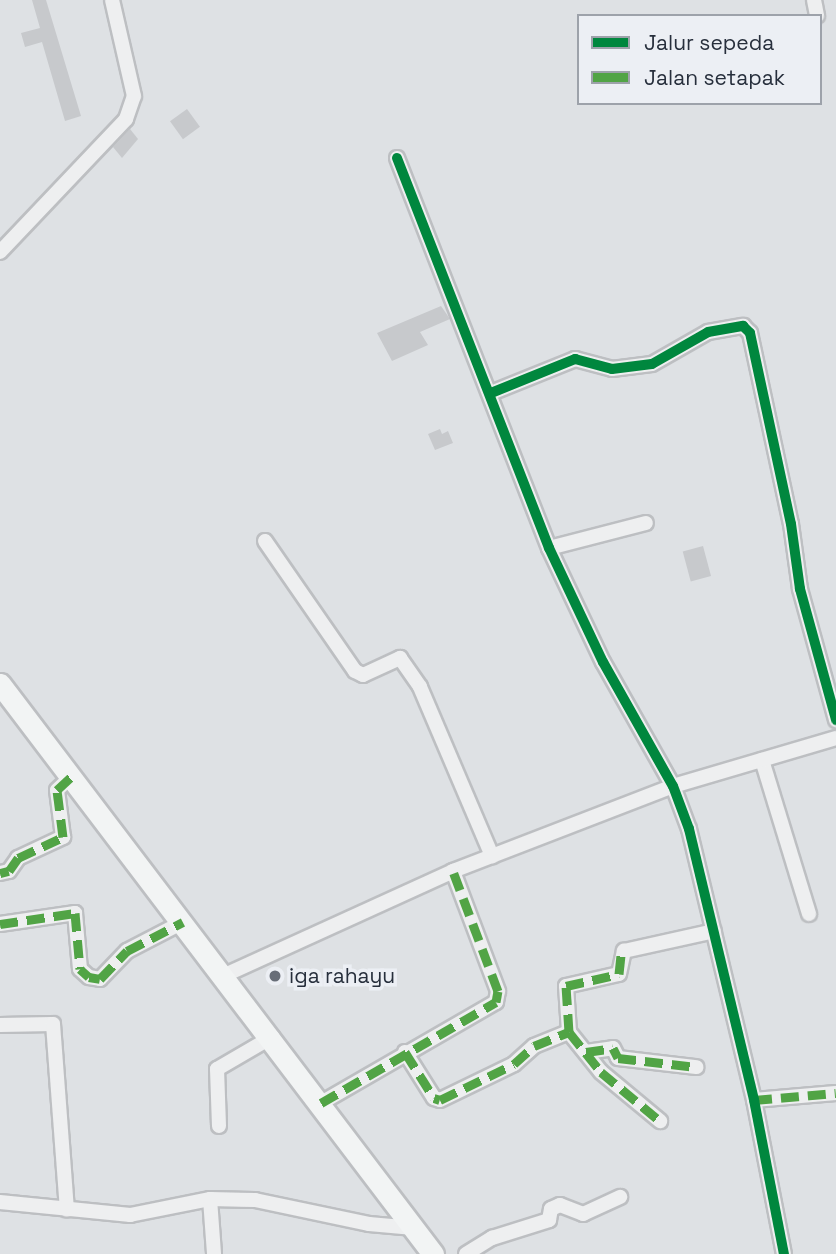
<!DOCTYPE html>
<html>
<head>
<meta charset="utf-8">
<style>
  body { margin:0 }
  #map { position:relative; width:836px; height:1254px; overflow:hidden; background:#dee1e4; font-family:"Space Grotesk",sans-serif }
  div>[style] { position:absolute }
  .building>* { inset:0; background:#c7c9cc; transform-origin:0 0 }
  .roads { filter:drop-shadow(2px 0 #bdbfc2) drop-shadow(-2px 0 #bdbfc2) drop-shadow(0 2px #bdbfc2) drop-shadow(0 -2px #bdbfc2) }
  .street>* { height:14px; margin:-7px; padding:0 7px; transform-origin:7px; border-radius:7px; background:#eeeff0 }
  .primary>* { height:21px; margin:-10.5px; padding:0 10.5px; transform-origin:10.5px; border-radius:10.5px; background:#f2f4f4 }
  .quiet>* { height:9px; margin-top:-4.5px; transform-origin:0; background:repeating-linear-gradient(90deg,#51a445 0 18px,transparent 0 27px) }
  .cycleway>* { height:10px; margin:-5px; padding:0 5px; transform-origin:5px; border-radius:5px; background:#00873e }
  .dots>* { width:19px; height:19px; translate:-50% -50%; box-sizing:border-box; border:4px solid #eceff4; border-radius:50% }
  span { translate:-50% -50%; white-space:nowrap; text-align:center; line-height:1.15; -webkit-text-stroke:7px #eceff4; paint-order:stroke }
  .poi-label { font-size:21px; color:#272f3c }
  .left { translate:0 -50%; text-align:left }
  .legend { position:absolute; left:577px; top:14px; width:245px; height:91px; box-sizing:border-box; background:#eceff4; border:2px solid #9da2aa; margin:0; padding:9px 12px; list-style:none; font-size:21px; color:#272f3c }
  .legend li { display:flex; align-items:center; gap:14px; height:35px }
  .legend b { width:35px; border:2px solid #9da2aa }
</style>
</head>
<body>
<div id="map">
  <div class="building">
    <div style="clip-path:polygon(32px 0,46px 0,81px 116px,65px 121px,42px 42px,25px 47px,21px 33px,40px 28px)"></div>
    <div style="left:187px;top:109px;width:22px;height:21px;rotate:54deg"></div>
    <div style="clip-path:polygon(130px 129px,138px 139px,122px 158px,113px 147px)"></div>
    <div style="clip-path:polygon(441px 306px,450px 319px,420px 332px,428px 345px,392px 361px,377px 333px)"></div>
    <div style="clip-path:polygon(440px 429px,442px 434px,448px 431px,453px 443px,435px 450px,428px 434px)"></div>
    <div style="left:703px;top:546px;width:31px;height:21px;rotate:75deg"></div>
  </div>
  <div class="roads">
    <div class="street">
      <div style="left:814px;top:0;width:16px;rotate:79deg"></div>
      <div style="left:397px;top:158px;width:419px;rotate:68.7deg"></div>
      <div style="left:549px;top:548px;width:126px;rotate:64.7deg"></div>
      <div style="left:603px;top:662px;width:142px;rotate:60.6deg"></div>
      <div style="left:673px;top:786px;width:46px;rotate:69.6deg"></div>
      <div style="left:689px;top:829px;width:279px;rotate:76.5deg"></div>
      <div style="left:754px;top:1100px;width:157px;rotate:79deg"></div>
      <div style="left:0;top:252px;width:183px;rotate:-46.5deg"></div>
      <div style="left:126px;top:119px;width:24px;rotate:-71deg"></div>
      <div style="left:134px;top:96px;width:98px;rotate:-102.9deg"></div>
      <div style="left:491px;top:393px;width:91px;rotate:-22deg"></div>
      <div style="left:575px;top:359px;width:38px;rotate:15deg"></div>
      <div style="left:612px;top:369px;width:40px;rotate:-7.1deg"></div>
      <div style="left:652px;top:364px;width:64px;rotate:-29.7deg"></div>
      <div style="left:708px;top:332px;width:36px;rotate:-10deg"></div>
      <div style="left:743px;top:326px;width:10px;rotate:45deg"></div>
      <div style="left:750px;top:333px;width:195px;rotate:77.9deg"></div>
      <div style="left:791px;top:524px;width:66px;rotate:82.1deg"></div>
      <div style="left:800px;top:589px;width:136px;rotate:74.6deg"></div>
      <div style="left:265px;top:541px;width:158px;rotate:55.3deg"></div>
      <div style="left:355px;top:671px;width:9px;rotate:27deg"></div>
      <div style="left:363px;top:675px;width:41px;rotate:-24.7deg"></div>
      <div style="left:400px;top:658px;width:35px;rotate:55deg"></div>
      <div style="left:420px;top:687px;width:184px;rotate:66.9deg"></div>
      <div style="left:549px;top:548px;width:100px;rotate:-14.5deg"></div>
      <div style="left:762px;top:760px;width:161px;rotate:73deg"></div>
      <div style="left:0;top:873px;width:9px;rotate:-13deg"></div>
      <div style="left:9px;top:871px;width:16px;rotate:-55deg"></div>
      <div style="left:18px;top:858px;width:50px;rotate:-25deg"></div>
      <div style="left:63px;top:837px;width:47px;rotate:-97.3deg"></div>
      <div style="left:57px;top:790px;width:21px;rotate:-43deg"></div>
      <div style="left:0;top:924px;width:76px;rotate:-8.3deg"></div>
      <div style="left:75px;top:913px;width:56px;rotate:84.9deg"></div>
      <div style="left:80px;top:969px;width:12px;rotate:42deg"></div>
      <div style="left:89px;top:977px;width:11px;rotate:10deg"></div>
      <div style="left:100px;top:979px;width:39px;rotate:-46deg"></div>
      <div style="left:127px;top:951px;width:63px;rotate:-27.4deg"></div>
      <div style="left:225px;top:975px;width:251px;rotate:-24.5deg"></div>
      <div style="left:453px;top:871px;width:236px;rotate:-21.1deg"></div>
      <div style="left:673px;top:786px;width:170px;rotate:-16.4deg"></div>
      <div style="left:0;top:1025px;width:53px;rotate:-1.1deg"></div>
      <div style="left:53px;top:1024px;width:186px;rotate:85.7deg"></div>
      <div style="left:569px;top:1032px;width:51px;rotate:51.3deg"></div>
      <div style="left:601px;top:1072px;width:77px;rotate:39.7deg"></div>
      <div style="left:405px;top:1052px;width:54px;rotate:57.8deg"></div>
      <div style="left:434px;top:1098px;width:6px;rotate:18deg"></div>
      <div style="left:440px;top:1100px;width:82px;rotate:-25.9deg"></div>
      <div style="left:514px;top:1064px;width:27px;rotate:-42deg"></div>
      <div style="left:534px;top:1046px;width:38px;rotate:-22deg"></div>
      <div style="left:569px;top:1032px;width:46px;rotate:-93.7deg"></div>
      <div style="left:566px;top:986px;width:54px;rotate:-12.8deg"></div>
      <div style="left:619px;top:974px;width:24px;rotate:-78deg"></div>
      <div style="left:624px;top:951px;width:92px;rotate:-12.5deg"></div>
      <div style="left:586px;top:1052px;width:27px;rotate:-8deg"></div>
      <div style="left:613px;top:1048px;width:11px;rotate:63deg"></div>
      <div style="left:618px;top:1058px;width:79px;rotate:6.6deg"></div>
      <div style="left:754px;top:1100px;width:82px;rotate:-4.9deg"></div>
      <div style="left:321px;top:1103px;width:202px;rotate:-30deg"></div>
      <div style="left:496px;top:1002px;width:11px;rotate:-80deg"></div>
      <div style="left:498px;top:991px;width:128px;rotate:-110.6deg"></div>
      <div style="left:219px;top:1126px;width:57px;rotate:-92deg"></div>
      <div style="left:217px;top:1069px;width:64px;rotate:-30.2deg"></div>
      <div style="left:210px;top:1199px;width:55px;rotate:85.8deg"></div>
      <div style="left:0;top:1202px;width:131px;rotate:5.7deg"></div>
      <div style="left:130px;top:1215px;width:82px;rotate:-11.3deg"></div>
      <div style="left:210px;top:1199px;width:45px;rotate:1.3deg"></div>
      <div style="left:255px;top:1200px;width:116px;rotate:11.9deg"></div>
      <div style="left:369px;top:1224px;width:45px;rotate:5.1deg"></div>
      <div style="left:466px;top:1254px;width:31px;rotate:-32deg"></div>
      <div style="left:492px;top:1238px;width:60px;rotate:-17.5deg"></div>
      <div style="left:549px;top:1220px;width:11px;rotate:-80deg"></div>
      <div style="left:551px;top:1209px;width:10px;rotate:-24deg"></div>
      <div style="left:560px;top:1205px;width:25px;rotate:21deg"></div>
      <div style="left:583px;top:1214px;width:41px;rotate:-24.7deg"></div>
    </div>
    <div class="primary">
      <div style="left:0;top:684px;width:716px;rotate:52.78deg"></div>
    </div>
  </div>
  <div class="quiet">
    <div style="left:0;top:873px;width:9px;rotate:-13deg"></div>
    <div style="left:9px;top:871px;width:16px;rotate:-55deg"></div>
    <div style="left:18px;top:858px;width:50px;rotate:-25deg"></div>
    <div style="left:63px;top:837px;width:47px;rotate:-97.3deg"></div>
    <div style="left:57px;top:790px;width:21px;rotate:-43deg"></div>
    <div style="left:0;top:924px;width:76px;rotate:-8.3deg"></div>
    <div style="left:75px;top:913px;width:56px;rotate:84.9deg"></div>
    <div style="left:80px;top:969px;width:12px;rotate:42deg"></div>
    <div style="left:89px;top:977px;width:11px;rotate:10deg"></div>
    <div style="left:100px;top:979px;width:39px;rotate:-46deg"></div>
    <div style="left:127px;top:951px;width:63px;rotate:-27.4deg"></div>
    <div style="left:569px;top:1032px;width:51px;rotate:51.3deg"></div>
    <div style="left:601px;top:1072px;width:77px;rotate:39.7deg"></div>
    <div style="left:405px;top:1052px;width:54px;rotate:57.8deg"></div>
    <div style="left:434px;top:1098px;width:6px;rotate:18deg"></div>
    <div style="left:440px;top:1100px;width:82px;rotate:-25.9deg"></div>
    <div style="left:514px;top:1064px;width:27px;rotate:-42deg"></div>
    <div style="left:534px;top:1046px;width:38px;rotate:-22deg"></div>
    <div style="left:569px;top:1032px;width:46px;rotate:-93.7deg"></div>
    <div style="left:566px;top:986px;width:54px;rotate:-12.8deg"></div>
    <div style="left:619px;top:974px;width:19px;rotate:-84deg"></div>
    <div style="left:586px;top:1052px;width:27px;rotate:-8deg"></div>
    <div style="left:613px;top:1048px;width:11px;rotate:63deg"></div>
    <div style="left:618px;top:1058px;width:79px;rotate:6.6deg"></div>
    <div style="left:754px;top:1100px;width:82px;rotate:-4.9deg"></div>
    <div style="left:321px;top:1103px;width:202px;rotate:-30deg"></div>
    <div style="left:496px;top:1002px;width:11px;rotate:-80deg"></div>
    <div style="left:498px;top:991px;width:128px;rotate:-110.6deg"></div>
  </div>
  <div class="cycleway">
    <div style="left:397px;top:158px;width:419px;rotate:68.7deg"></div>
    <div style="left:549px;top:548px;width:126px;rotate:64.7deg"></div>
    <div style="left:603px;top:662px;width:142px;rotate:60.6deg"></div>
    <div style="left:673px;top:786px;width:46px;rotate:69.6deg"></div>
    <div style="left:689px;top:829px;width:279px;rotate:76.5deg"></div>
    <div style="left:754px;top:1100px;width:157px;rotate:79deg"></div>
    <div style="left:491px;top:393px;width:91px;rotate:-22deg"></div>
    <div style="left:575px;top:359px;width:38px;rotate:15deg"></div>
    <div style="left:612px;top:369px;width:40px;rotate:-7.1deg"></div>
    <div style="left:652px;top:364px;width:64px;rotate:-29.7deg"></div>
    <div style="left:708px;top:332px;width:36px;rotate:-10deg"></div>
    <div style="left:743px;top:326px;width:10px;rotate:45deg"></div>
    <div style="left:750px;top:333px;width:195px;rotate:77.9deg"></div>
    <div style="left:791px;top:524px;width:66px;rotate:82.1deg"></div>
    <div style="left:800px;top:589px;width:136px;rotate:74.6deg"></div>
  </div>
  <div class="dots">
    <div style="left:275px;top:976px;background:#676d77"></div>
  </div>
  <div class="poi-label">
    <span class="left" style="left:289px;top:976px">iga rahayu</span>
  </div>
  <ul class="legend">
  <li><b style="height:9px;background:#00873e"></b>Jalur sepeda</li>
  <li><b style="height:9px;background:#51a445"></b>Jalan setapak</li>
  </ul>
</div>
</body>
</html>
